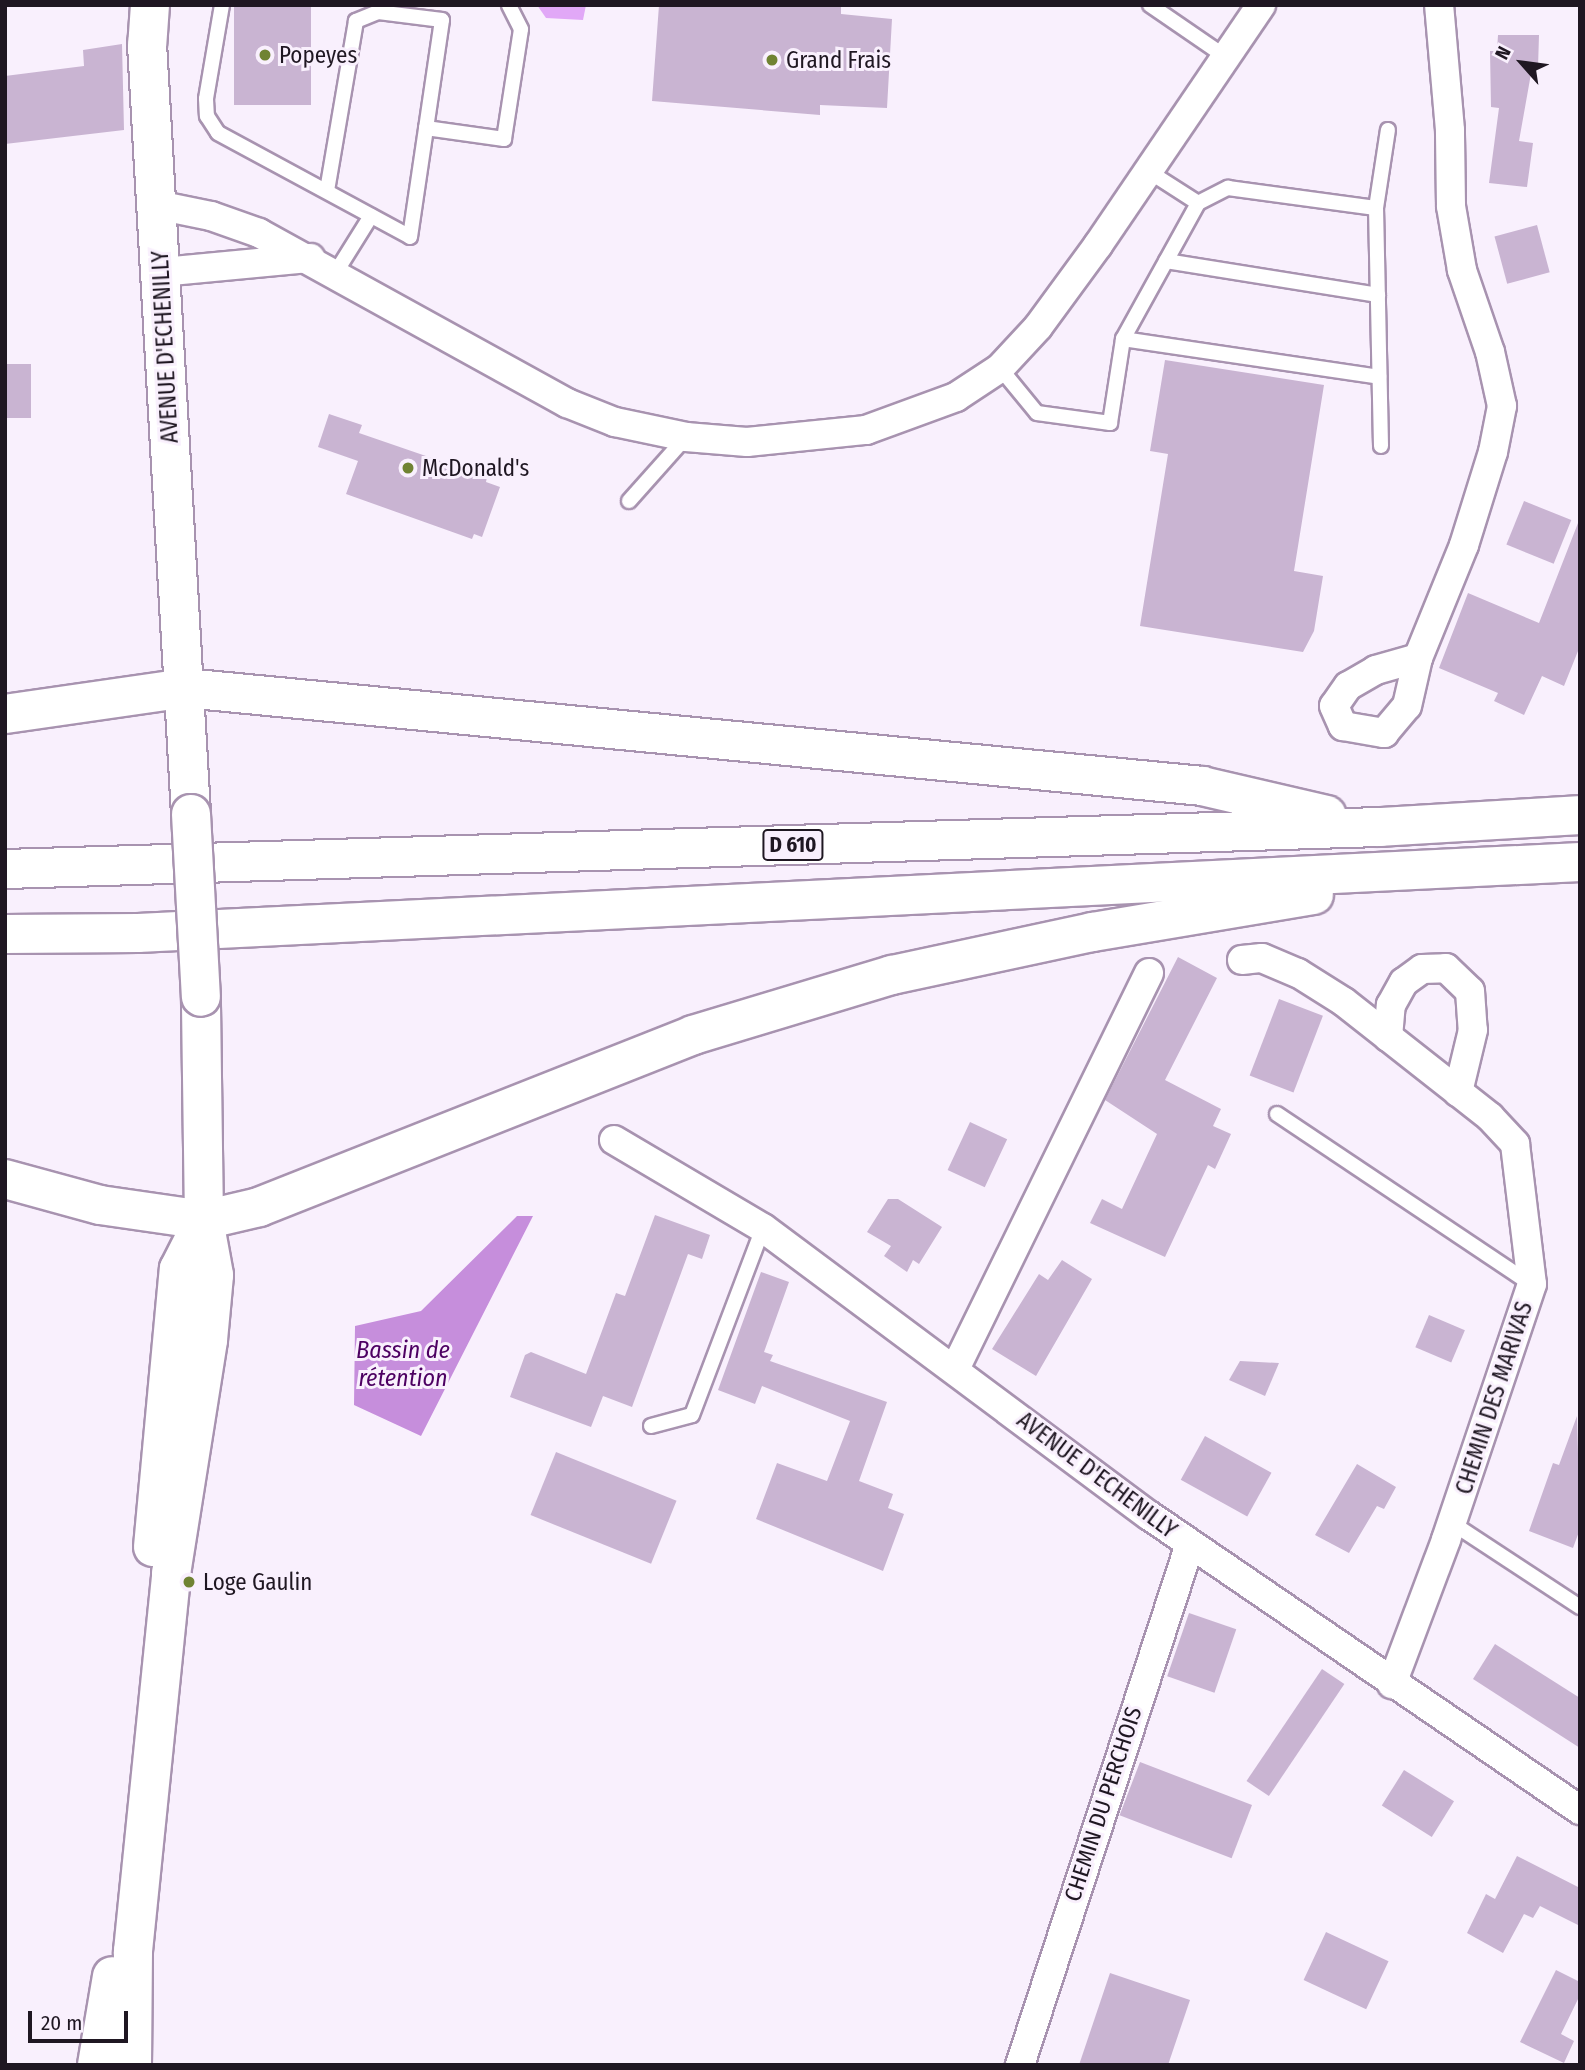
<!DOCTYPE html>
<html>
<head>
<meta charset="utf-8">
<style>
  body { margin:0 }
  #map { position:relative; width:1585px; height:2070px; overflow:hidden; background:#f9f0fd; font-family:"Fira Sans Condensed",sans-serif }
  div>[style] { position:absolute }
  .forest>* { inset:0; background:#e1a8f7 }
  .water>* { inset:0; background:#c68edc }
  .building>* { inset:0; background:#c9b4d2; transform-origin:0 0 }
  .roads { filter:drop-shadow(2px 0 #a893b0) drop-shadow(-2px 0 #a893b0) drop-shadow(0 2px #a893b0) drop-shadow(0 -2px #a893b0) }
  .lane>* { height:14px; margin:-7px; padding:0 7px; transform-origin:7px; border-radius:7px; background:#fff }
  .street>* { height:28px; margin:-14px; padding:0 14px; transform-origin:14px; border-radius:14px; background:#fff }
  .secondary>* { height:38px; margin:-19px; padding:0 19px; transform-origin:19px; border-radius:19px; background:#fff }
  .highway>* { height:38px; margin:-19px; padding:0 19px; transform-origin:19px; border-radius:19px; background:#fff }
  .bridges { filter:drop-shadow(2px 0 #a893b0) drop-shadow(-2px 0 #a893b0) drop-shadow(0 2px #a893b0) drop-shadow(0 -2px #a893b0) }
  .secondary-bridge>* { height:38px; margin:-19px; padding:0 19px; transform-origin:19px; border-radius:19px; background:#fff }
  .dots>* { width:19px; height:19px; translate:-50% -50%; box-sizing:border-box; border:4px solid #f9f0fd; border-radius:50% }
  span { translate:-50% -50%; white-space:nowrap; text-align:center; line-height:1.15; -webkit-text-stroke:6px #f9f0fd; paint-order:stroke }
  .shield-label span { padding:2px 5px; background:#f9f0fd; border:2px solid; border-radius:5px; -webkit-text-stroke-width:0 }
  .shield-label { font-size:21px; color:#1f1722; font-weight:700 }
  .poi-label { font-size:23px; color:#1f1722 }
  .left { translate:0 -50%; text-align:left }
  .street-label { font-size:23px; color:#1f1722 }
  .water-label { font-size:24px; color:#4d0062; font-style:italic }
  .frame { position:absolute; inset:0; border:7px solid #1f1722; pointer-events:none }
  .north { position:absolute; left:1487px; top:28px; width:70px; height:70px; -webkit-text-stroke:5px #f9f0fd; paint-order:stroke; rotate:298deg; font-size:19px; font-weight:700; line-height:28px; text-align:center; color:#1f1722 }
  .north::after { content:''; display:block; margin:auto; width:24px; height:32px; background:#1f1722; clip-path:polygon(50% 0,100% 100%,50% 72%,0 100%) }
  .scale { position:absolute; left:28px; top:2011px; width:100px; height:32px; box-sizing:border-box; border:4px solid #1f1722; border-top:0; padding-left:9px; font-size:21px; line-height:24px; white-space:nowrap; color:#1f1722; -webkit-text-stroke:5px #f9f0fd; paint-order:stroke }
</style>
</head>
<body>
<div id="map">
  <div class="forest">
    <div style="clip-path:polygon(537px 5px,586px 5px,583px 20px,546px 18px)"></div>
  </div>
  <div class="water">
    <div style="clip-path:polygon(517px 1216px,533px 1216px,421px 1436px,354px 1405px,355px 1326px,421px 1311px)"></div>
  </div>
  <div class="building">
    <div style="left:234px;top:5px;width:77px;height:100px"></div>
    <div style="clip-path:polygon(659px 5px,841px 5px,841px 14px,892px 19px,887px 108px,820px 105px,820px 115px,652px 101px)"></div>
    <div style="clip-path:polygon(1498px 35px,1539px 35px,1538px 68px,1532px 68px,1519px 141px,1533px 143px,1527px 187px,1489px 183px,1499px 108px,1491px 107px,1490px 51px,1497px 51px)"></div>
    <div style="clip-path:polygon(122px 44px,124px 130px,5px 144px,5px 76px,84px 66px,83px 50px)"></div>
    <div style="left:1537px;top:225px;width:49px;height:44px;rotate:75deg"></div>
    <div style="clip-path:polygon(1165px 360px,1324px 385px,1294px 571px,1323px 576px,1314px 631px,1303px 652px,1140px 626px,1168px 454px,1150px 451px)"></div>
    <div style="left:5px;top:364px;width:26px;height:54px"></div>
    <div style="clip-path:polygon(329px 414px,362px 425px,359px 433px,487px 477px,486px 482px,500px 487px,482px 537px,474px 534px,472px 539px,346px 494px,358px 461px,318px 447px)"></div>
    <div style="left:1524px;top:501px;width:51px;height:47px;rotate:22deg"></div>
    <div style="clip-path:polygon(1578px 523px,1580px 646px,1564px 686px,1542px 676px,1524px 715px,1494px 701px,1498px 693px,1439px 668px,1468px 593px,1539px 623px)"></div>
    <div style="clip-path:polygon(1178px 957px,1217px 978px,1165px 1080px,1221px 1109px,1213px 1126px,1231px 1134px,1215px 1169px,1208px 1165px,1165px 1257px,1090px 1223px,1102px 1199px,1122px 1209px,1157px 1134px,1105px 1100px)"></div>
    <div style="left:1279px;top:999px;width:47px;height:82px;rotate:21deg"></div>
    <div style="left:970px;top:1122px;width:41px;height:53px;rotate:25deg"></div>
    <div style="clip-path:polygon(888px 1199px,898px 1199px,942px 1227px,919px 1264px,913px 1260px,907px 1272px,884px 1256px,891px 1246px,867px 1232px)"></div>
    <div style="clip-path:polygon(655px 1215px,710px 1235px,702px 1259px,688px 1254px,632px 1407px,603px 1396px,591px 1427px,510px 1397px,525px 1355px,531px 1352px,586px 1374px,616px 1293px,625px 1296px)"></div>
    <div style="clip-path:polygon(1062px 1260px,1092px 1279px,1036px 1376px,992px 1349px,1039px 1274px,1048px 1280px)"></div>
    <div style="clip-path:polygon(761px 1272px,789px 1282px,764px 1352px,773px 1355px,770px 1361px,887px 1402px,859px 1481px,893px 1494px,888px 1508px,904px 1514px,883px 1571px,756px 1519px,777px 1463px,827px 1481px,850px 1421px,762px 1386px,755px 1404px,718px 1390px)"></div>
    <div style="left:1429px;top:1315px;width:39px;height:35px;rotate:23deg"></div>
    <div style="clip-path:polygon(1240px 1361px,1279px 1363px,1265px 1396px,1229px 1380px)"></div>
    <div style="clip-path:polygon(1577px 1416px,1580px 1529px,1573px 1548px,1529px 1531px,1553px 1463px,1559px 1465px)"></div>
    <div style="left:1205px;top:1436px;width:76px;height:50px;rotate:29deg"></div>
    <div style="left:556px;top:1452px;width:130px;height:68px;rotate:22deg"></div>
    <div style="clip-path:polygon(1357px 1464px,1396px 1487px,1384px 1509px,1377px 1506px,1349px 1553px,1315px 1535px)"></div>
    <div style="left:1189px;top:1613px;width:50px;height:67px;rotate:19deg"></div>
    <div style="clip-path:polygon(1495px 1644px,1580px 1698px,1580px 1748px,1473px 1679px)"></div>
    <div style="left:1322px;top:1669px;width:27px;height:135px;rotate:34deg"></div>
    <div style="left:1140px;top:1762px;width:120px;height:57px;rotate:21deg"></div>
    <div style="left:1404px;top:1770px;width:59px;height:42px;rotate:32deg"></div>
    <div style="clip-path:polygon(1517px 1856px,1580px 1888px,1580px 1926px,1540px 1906px,1533px 1918px,1524px 1914px,1503px 1953px,1467px 1933px,1486px 1894px,1495px 1899px)"></div>
    <div style="left:1326px;top:1932px;width:69px;height:53px;rotate:25deg"></div>
    <div style="clip-path:polygon(1556px 1970px,1580px 1982px,1580px 1995px,1561px 2034px,1574px 2041px,1564px 2063px,1520px 2042px)"></div>
    <div style="clip-path:polygon(1110px 1973px,1190px 2000px,1168px 2065px,1079px 2065px)"></div>
  </div>
  <div class="roads">
    <div class="lane">
      <div style="left:222px;top:5px;width:95px;rotate:99.7deg"></div>
      <div style="left:206px;top:99px;width:17px;rotate:87deg"></div>
      <div style="left:207px;top:116px;width:20px;rotate:57deg"></div>
      <div style="left:218px;top:133px;width:218px;rotate:28.4deg"></div>
      <div style="left:410px;top:237px;width:219px;rotate:-81.6deg"></div>
      <div style="left:442px;top:20px;width:64px;rotate:-172.9deg"></div>
      <div style="left:378px;top:12px;width:24px;rotate:158deg"></div>
      <div style="left:356px;top:21px;width:172px;rotate:99.7deg"></div>
      <div style="left:1150px;top:5px;width:92px;rotate:34.4deg"></div>
      <div style="left:426px;top:128px;width:79px;rotate:8deg"></div>
      <div style="left:504px;top:139px;width:111px;rotate:-81.2deg"></div>
      <div style="left:521px;top:29px;width:27px;rotate:-117deg"></div>
      <div style="left:1198px;top:203px;width:34px;rotate:-27deg"></div>
      <div style="left:1228px;top:188px;width:149px;rotate:7.7deg"></div>
      <div style="left:1166px;top:261px;width:215px;rotate:9.1deg"></div>
      <div style="left:336px;top:272px;width:66px;rotate:-58deg"></div>
      <div style="left:1123px;top:339px;width:259px;rotate:8.4deg"></div>
      <div style="left:1000px;top:368px;width:58px;rotate:50.6deg"></div>
      <div style="left:1037px;top:413px;width:74px;rotate:7.8deg"></div>
      <div style="left:1110px;top:423px;width:85px;rotate:-81.2deg"></div>
      <div style="left:1123px;top:339px;width:155px;rotate:-61.1deg"></div>
      <div style="left:1198px;top:203px;width:59px;rotate:-147.4deg"></div>
      <div style="left:1381px;top:446px;width:238px;rotate:-91.2deg"></div>
      <div style="left:1376px;top:208px;width:79px;rotate:-81.3deg"></div>
      <div style="left:629px;top:501px;width:86px;rotate:-48.3deg"></div>
      <div style="left:1277px;top:1114px;width:306px;rotate:33.8deg"></div>
      <div style="left:651px;top:1426px;width:42px;rotate:-15deg"></div>
      <div style="left:692px;top:1415px;width:200px;rotate:-69.2deg"></div>
      <div style="left:1452px;top:1523px;width:153px;rotate:33.3deg"></div>
    </div>
    <div class="street">
      <div style="left:157px;top:205px;width:55px;rotate:11.5deg"></div>
      <div style="left:211px;top:216px;width:51px;rotate:19.5deg"></div>
      <div style="left:259px;top:233px;width:352px;rotate:28.9deg"></div>
      <div style="left:567px;top:403px;width:52px;rotate:21.6deg"></div>
      <div style="left:615px;top:422px;width:73px;rotate:11.9deg"></div>
      <div style="left:686px;top:437px;width:61px;rotate:4.7deg"></div>
      <div style="left:747px;top:442px;width:120px;rotate:-5.8deg"></div>
      <div style="left:866px;top:430px;width:96px;rotate:-20.1deg"></div>
      <div style="left:956px;top:397px;width:53px;rotate:-33.4deg"></div>
      <div style="left:1000px;top:368px;width:56px;rotate:-47.2deg"></div>
      <div style="left:1038px;top:327px;width:102px;rotate:-53.8deg"></div>
      <div style="left:1098px;top:245px;width:290px;rotate:-55.8deg"></div>
      <div style="left:161px;top:272px;width:150px;rotate:-5.4deg"></div>
      <div style="left:1418px;top:658px;width:44px;rotate:164.1deg"></div>
      <div style="left:1376px;top:670px;width:32px;rotate:150deg"></div>
      <div style="left:1348px;top:686px;width:24px;rotate:125deg"></div>
      <div style="left:1334px;top:706px;width:22px;rotate:66deg"></div>
      <div style="left:1343px;top:726px;width:42px;rotate:9.7deg"></div>
      <div style="left:1384px;top:733px;width:35px;rotate:-50deg"></div>
      <div style="left:1407px;top:706px;width:49px;rotate:-77.1deg"></div>
      <div style="left:1418px;top:658px;width:122px;rotate:-67.8deg"></div>
      <div style="left:1464px;top:545px;width:97px;rotate:-72.7deg"></div>
      <div style="left:1493px;top:452px;width:47px;rotate:-78.9deg"></div>
      <div style="left:1502px;top:406px;width:55px;rotate:-102.5deg"></div>
      <div style="left:1490px;top:352px;width:87px;rotate:-108.9deg"></div>
      <div style="left:1462px;top:270px;width:65px;rotate:-99.8deg"></div>
      <div style="left:1451px;top:206px;width:76px;rotate:-90.8deg"></div>
      <div style="left:1450px;top:130px;width:125px;rotate:-95deg"></div>
      <div style="left:1242px;top:960px;width:20px;rotate:-6deg"></div>
      <div style="left:1262px;top:958px;width:39px;rotate:23deg"></div>
      <div style="left:1298px;top:973px;width:54px;rotate:32.2deg"></div>
      <div style="left:1344px;top:1002px;width:186px;rotate:38.2deg"></div>
      <div style="left:1490px;top:1117px;width:37px;rotate:47deg"></div>
      <div style="left:1515px;top:1144px;width:141px;rotate:83.1deg"></div>
      <div style="left:1532px;top:1284px;width:270px;rotate:108.6deg"></div>
      <div style="left:1446px;top:1540px;width:154px;rotate:110.6deg"></div>
      <div style="left:1388px;top:1037px;width:32px;rotate:-85deg"></div>
      <div style="left:1391px;top:1005px;width:26px;rotate:-61deg"></div>
      <div style="left:1404px;top:982px;width:22px;rotate:-36deg"></div>
      <div style="left:1422px;top:969px;width:24px;rotate:-2deg"></div>
      <div style="left:1446px;top:968px;width:33px;rotate:44deg"></div>
      <div style="left:1470px;top:991px;width:39px;rotate:86deg"></div>
      <div style="left:1473px;top:1030px;width:64px;rotate:103.6deg"></div>
      <div style="left:614px;top:1140px;width:173px;rotate:30.6deg"></div>
      <div style="left:763px;top:1228px;width:482px;rotate:36.7deg"></div>
      <div style="left:1150px;top:1516px;width:521px;rotate:34.36deg"></div>
      <div style="left:955px;top:1369px;width:441px;rotate:-63.9deg"></div>
      <div style="left:1020px;top:2065px;width:548px;rotate:-71.93deg"></div>
    </div>
    <div class="secondary">
      <div style="left:150px;top:5px;width:39px;rotate:94deg"></div>
      <div style="left:147px;top:44px;width:771px;rotate:86.73deg"></div>
      <div style="left:153px;top:1547px;width:279px;rotate:-84.7deg"></div>
      <div style="left:179px;top:1269px;width:55px;rotate:-63deg"></div>
      <div style="left:97px;top:2065px;width:90px;rotate:-80.4deg"></div>
      <div style="left:132px;top:2065px;width:114px;rotate:-89.5deg"></div>
      <div style="left:133px;top:1951px;width:379px;rotate:-84.2deg"></div>
      <div style="left:171px;top:1574px;width:237px;rotate:-81deg"></div>
      <div style="left:208px;top:1340px;width:65px;rotate:-84.7deg"></div>
      <div style="left:214px;top:1275px;width:56px;rotate:-100.3deg"></div>
      <div style="left:204px;top:1220px;width:223px;rotate:-90.8deg"></div>
    </div>
    <div class="highway">
      <div style="left:5px;top:714px;width:182px;rotate:-8.2deg"></div>
      <div style="left:185px;top:688px;width:1022px;rotate:5.5deg"></div>
      <div style="left:1202px;top:786px;width:128px;rotate:13.1deg"></div>
      <div style="left:5px;top:869px;width:1376px;rotate:-1.75deg"></div>
      <div style="left:1380px;top:827px;width:200px;rotate:-3.4deg"></div>
      <div style="left:5px;top:934px;width:133px;rotate:-0.4deg"></div>
      <div style="left:138px;top:933px;width:1444px;rotate:-2.82deg"></div>
      <div style="left:5px;top:1179px;width:98px;rotate:15.3deg"></div>
      <div style="left:100px;top:1205px;width:105px;rotate:8.2deg"></div>
      <div style="left:204px;top:1220px;width:57px;rotate:-13.3deg"></div>
      <div style="left:259px;top:1207px;width:467px;rotate:-21.6deg"></div>
      <div style="left:693px;top:1035px;width:208px;rotate:-16.8deg"></div>
      <div style="left:892px;top:975px;width:205px;rotate:-12.1deg"></div>
      <div style="left:1092px;top:932px;width:225px;rotate:-9.5deg"></div>
    </div>
  </div>
  <div class="bridges">
    <div class="secondary-bridge">
      <div style="left:191px;top:814px;width:183px;rotate:86.9deg"></div>
    </div>
  </div>
  <div class="dots">
    <div style="left:265px;top:55px;background:#708333"></div>
    <div style="left:772px;top:60px;background:#708333"></div>
    <div style="left:408px;top:468px;background:#708333"></div>
    <div style="left:189px;top:1582px;background:#708333"></div>
  </div>
  <div class="shield-label">
    <span style="left:793px;top:845px">D 610</span>
  </div>
  <div class="poi-label">
    <span class="left" style="left:279px;top:55px">Popeyes</span>
    <span class="left" style="left:786px;top:60px">Grand Frais</span>
    <span class="left" style="left:422px;top:468px">McDonald's</span>
    <span class="left" style="left:203px;top:1582px">Loge Gaulin</span>
  </div>
  <div class="street-label">
    <span style="left:165px;top:347px;rotate:-93deg">AVENUE D'ECHENILLY</span>
    <span style="left:1494px;top:1398px;rotate:-72deg">CHEMIN DES MARIVAS</span>
    <span style="left:1097px;top:1475px;rotate:37deg">AVENUE D'ECHENILLY</span>
    <span style="left:1103px;top:1804px;rotate:-72deg">CHEMIN DU PERCHOIS</span>
  </div>
  <div class="water-label">
    <span style="left:403px;top:1365px">Bassin de<br>rétention</span>
  </div>
  <div class="frame"></div>
  <div class="north">N</div>
  <div class="scale">20 m</div>
</div>
</body>
</html>
